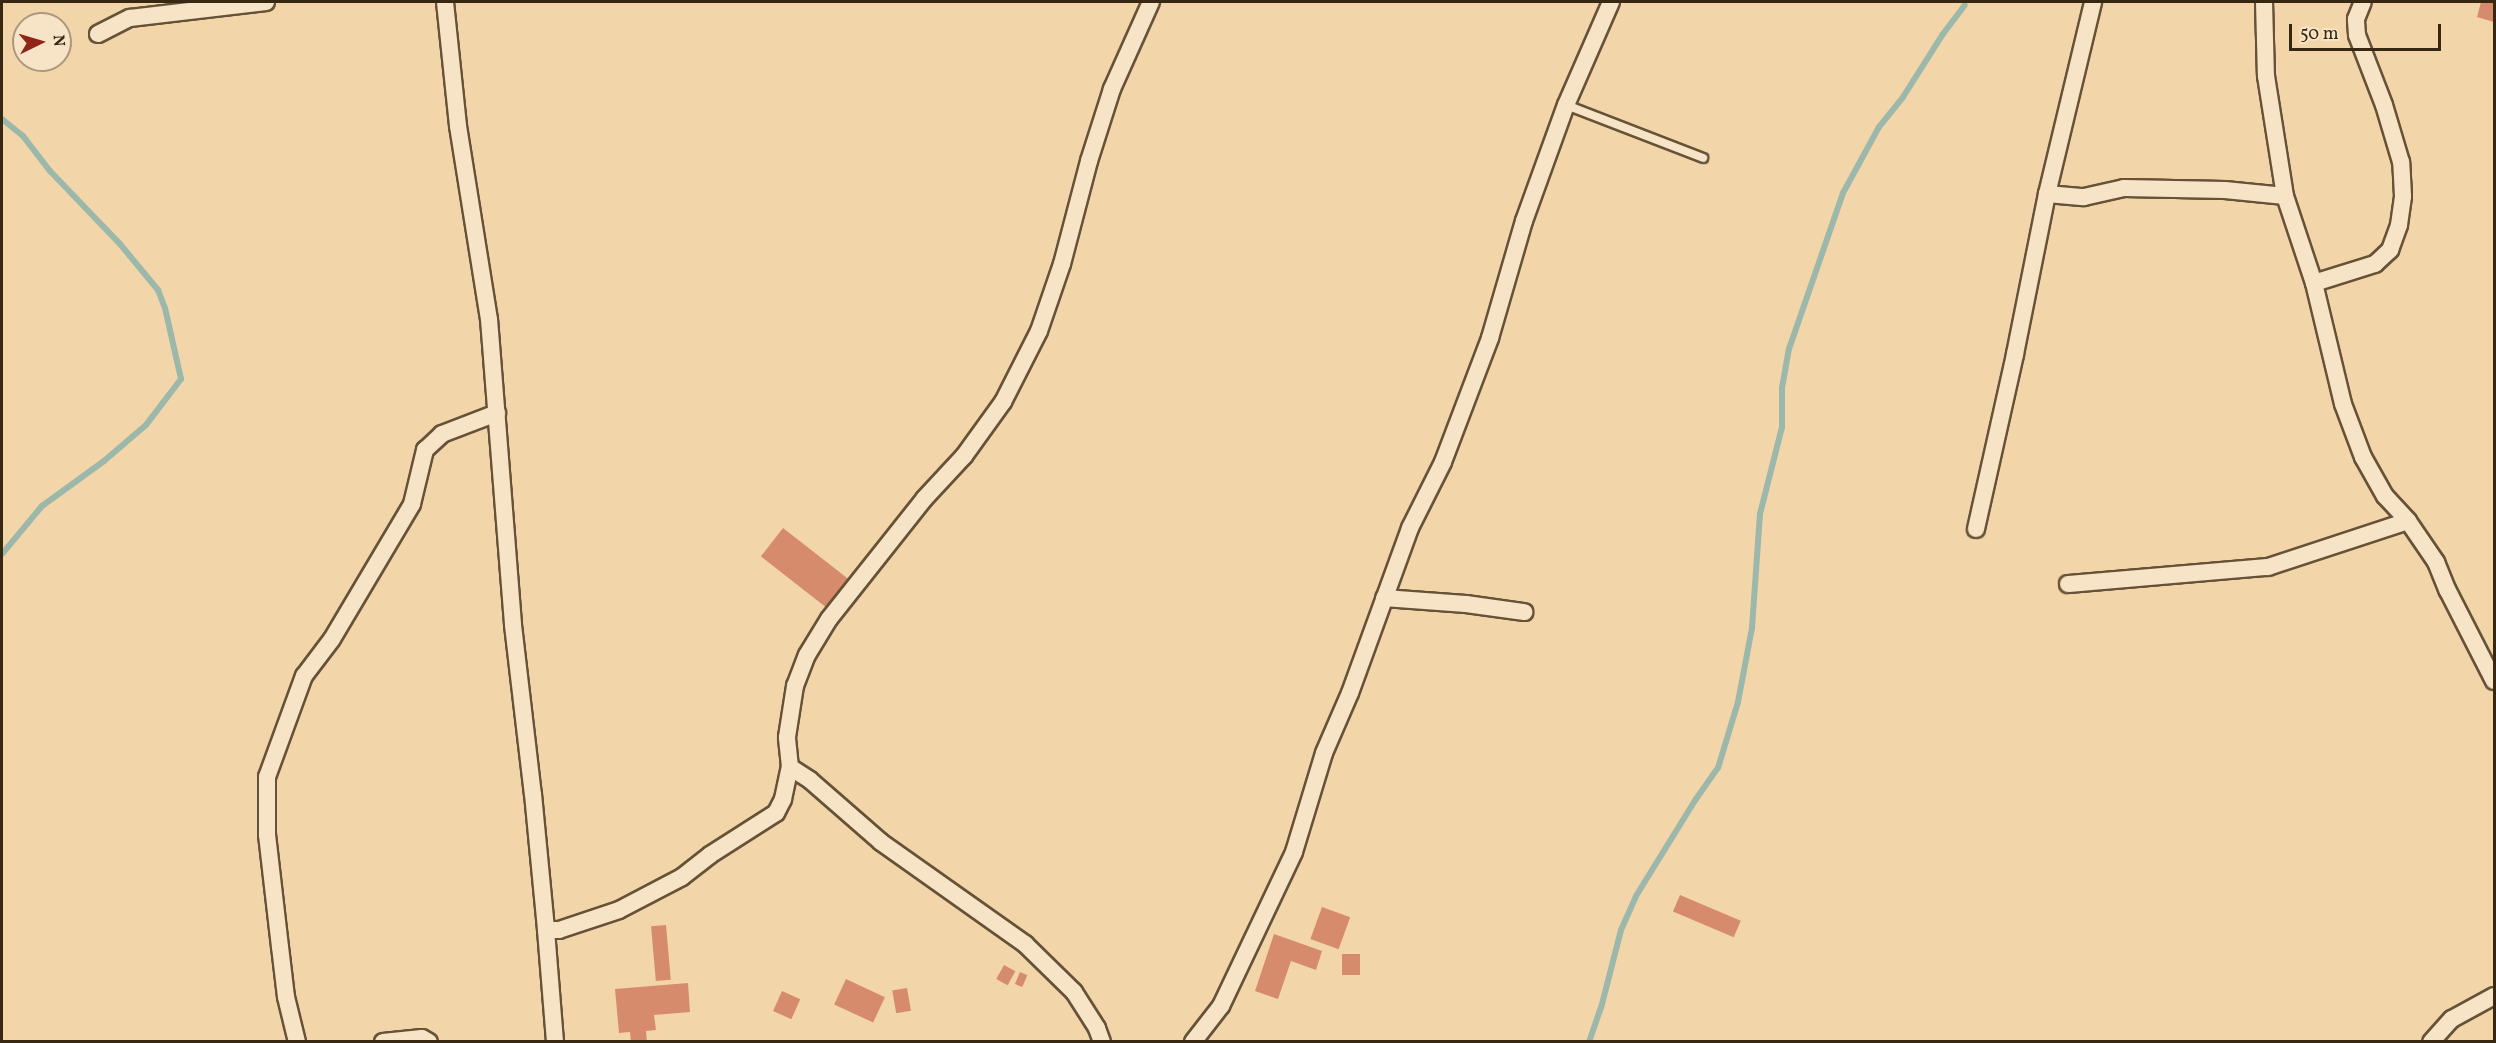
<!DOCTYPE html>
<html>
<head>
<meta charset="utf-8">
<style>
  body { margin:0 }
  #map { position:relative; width:2496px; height:1043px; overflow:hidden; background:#f2d5a9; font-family:Vollkorn,serif }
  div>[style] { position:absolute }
  .stream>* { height:6px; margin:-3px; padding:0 3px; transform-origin:3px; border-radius:3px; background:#9bb8ab }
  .building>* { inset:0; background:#d68c6c; transform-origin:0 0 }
  .roads { filter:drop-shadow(2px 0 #665237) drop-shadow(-2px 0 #665237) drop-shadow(0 2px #665237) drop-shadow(0 -2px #665237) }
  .lane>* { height:8px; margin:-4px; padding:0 4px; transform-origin:4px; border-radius:4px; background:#f7e4c7 }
  .street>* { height:16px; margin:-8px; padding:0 8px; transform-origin:8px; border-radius:8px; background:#f7e4c7 }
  span { translate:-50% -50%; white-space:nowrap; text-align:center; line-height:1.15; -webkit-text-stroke:4.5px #f7e4c7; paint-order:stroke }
  .frame { position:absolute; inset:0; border:3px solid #382711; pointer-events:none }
  .north { position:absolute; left:12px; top:12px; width:60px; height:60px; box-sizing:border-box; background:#f7e4c7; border:2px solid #ab987e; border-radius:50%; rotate:85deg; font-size:16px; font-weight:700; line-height:24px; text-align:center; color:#382711 }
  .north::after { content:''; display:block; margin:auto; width:21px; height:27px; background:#8f2418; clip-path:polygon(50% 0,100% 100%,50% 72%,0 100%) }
  .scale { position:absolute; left:2289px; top:24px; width:152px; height:27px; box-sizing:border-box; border:3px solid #382711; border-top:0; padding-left:8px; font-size:18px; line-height:21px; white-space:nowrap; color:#382711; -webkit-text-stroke:4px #f7e4c7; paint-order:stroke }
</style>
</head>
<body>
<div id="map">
  <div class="stream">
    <div style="left:2px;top:119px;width:27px;rotate:39deg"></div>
    <div style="left:23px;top:136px;width:44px;rotate:52.4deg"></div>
    <div style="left:50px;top:171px;width:101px;rotate:46.2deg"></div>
    <div style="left:120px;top:244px;width:60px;rotate:50.4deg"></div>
    <div style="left:158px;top:290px;width:19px;rotate:69deg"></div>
    <div style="left:165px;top:308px;width:73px;rotate:77.3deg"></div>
    <div style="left:181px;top:379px;width:58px;rotate:127.3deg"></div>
    <div style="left:146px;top:425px;width:55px;rotate:139.4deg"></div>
    <div style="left:104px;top:461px;width:77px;rotate:144deg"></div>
    <div style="left:42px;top:506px;width:62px;rotate:129.8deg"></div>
    <div style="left:1589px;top:1042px;width:36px;rotate:-71deg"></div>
    <div style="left:1601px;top:1008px;width:81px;rotate:-75.6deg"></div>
    <div style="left:1621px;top:930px;width:37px;rotate:-66deg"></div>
    <div style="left:1636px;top:896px;width:114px;rotate:-58.3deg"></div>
    <div style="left:1696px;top:799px;width:38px;rotate:-55deg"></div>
    <div style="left:1718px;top:768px;width:69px;rotate:-73.1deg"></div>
    <div style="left:1738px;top:702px;width:75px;rotate:-79.3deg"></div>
    <div style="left:1752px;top:628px;width:114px;rotate:-86deg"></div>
    <div style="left:1760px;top:514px;width:90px;rotate:-75.8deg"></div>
    <div style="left:1782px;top:427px;width:39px;rotate:-90deg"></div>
    <div style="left:1782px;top:388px;width:40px;rotate:-80deg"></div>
    <div style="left:1789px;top:349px;width:165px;rotate:-70.9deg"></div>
    <div style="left:1843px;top:193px;width:75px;rotate:-61.4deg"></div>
    <div style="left:1879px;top:127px;width:38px;rotate:-51deg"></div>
    <div style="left:1903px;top:97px;width:75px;rotate:-57.6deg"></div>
    <div style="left:1943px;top:34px;width:36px;rotate:-53deg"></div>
  </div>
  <div class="building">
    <div style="clip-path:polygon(2481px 2px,2494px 2px,2494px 22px,2477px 17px)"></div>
    <div style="left:783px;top:528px;width:83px;height:36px;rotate:38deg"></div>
    <div style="left:1680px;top:895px;width:66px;height:18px;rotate:23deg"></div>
    <div style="left:1322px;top:907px;width:30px;height:34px;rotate:20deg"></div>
    <div style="left:666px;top:925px;width:55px;height:15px;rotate:85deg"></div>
    <div style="clip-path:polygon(1274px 934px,1322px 951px,1316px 970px,1291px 961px,1278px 999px,1255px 991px)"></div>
    <div style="left:1342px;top:954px;width:18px;height:21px"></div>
    <div style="left:1004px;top:965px;width:13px;height:16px;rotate:29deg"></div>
    <div style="left:1020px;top:972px;width:8px;height:13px;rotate:23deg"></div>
    <div style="left:846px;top:979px;width:43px;height:28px;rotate:25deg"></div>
    <div style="clip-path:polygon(688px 983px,690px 1012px,654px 1015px,656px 1030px,646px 1031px,647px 1042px,631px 1042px,630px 1032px,619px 1033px,615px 989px)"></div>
    <div style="left:907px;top:988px;width:23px;height:15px;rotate:80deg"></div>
    <div style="left:782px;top:991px;width:20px;height:22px;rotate:24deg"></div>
  </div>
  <div class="roads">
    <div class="lane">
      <div style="left:1566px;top:105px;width:147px;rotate:21.1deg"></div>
    </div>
    <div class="street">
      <div style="left:445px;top:2px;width:125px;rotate:84deg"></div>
      <div style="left:458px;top:126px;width:195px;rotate:80.9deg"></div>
      <div style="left:489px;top:319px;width:307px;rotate:85.5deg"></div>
      <div style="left:513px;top:625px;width:170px;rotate:83.3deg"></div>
      <div style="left:533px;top:794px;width:137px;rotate:84.5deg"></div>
      <div style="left:546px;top:930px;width:13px"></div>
      <div style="left:559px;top:930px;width:63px;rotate:-18.4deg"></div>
      <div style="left:619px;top:910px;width:71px;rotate:-27.6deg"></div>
      <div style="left:682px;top:877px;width:36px;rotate:-38deg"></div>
      <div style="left:710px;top:855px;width:78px;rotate:-32.5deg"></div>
      <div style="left:776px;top:813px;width:16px;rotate:-63deg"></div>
      <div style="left:783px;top:799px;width:33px;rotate:-78deg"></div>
      <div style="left:2264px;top:2px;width:74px;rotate:88.5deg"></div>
      <div style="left:2266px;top:76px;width:121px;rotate:81deg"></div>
      <div style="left:2285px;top:196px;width:92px;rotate:71.6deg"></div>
      <div style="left:2314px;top:283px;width:124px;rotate:76.5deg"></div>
      <div style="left:2343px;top:404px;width:57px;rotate:69.3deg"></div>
      <div style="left:2363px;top:457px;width:45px;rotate:60.6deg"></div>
      <div style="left:2385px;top:496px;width:34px;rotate:47deg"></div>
      <div style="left:2408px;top:521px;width:50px;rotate:55.7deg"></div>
      <div style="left:2436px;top:562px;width:31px;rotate:68deg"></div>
      <div style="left:2448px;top:591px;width:101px;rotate:62.9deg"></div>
      <div style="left:98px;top:34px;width:36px;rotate:-27deg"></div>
      <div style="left:130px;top:18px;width:137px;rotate:-6.7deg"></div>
      <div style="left:2047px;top:194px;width:37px;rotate:5deg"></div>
      <div style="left:2084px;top:197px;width:41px;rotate:-12.7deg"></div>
      <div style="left:2124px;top:188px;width:101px;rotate:1.1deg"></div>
      <div style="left:2225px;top:190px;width:60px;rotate:5.7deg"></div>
      <div style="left:2314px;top:283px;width:64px;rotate:-17.3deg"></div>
      <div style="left:2375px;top:264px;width:21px;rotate:-43deg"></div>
      <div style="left:2390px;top:250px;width:27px;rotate:-70deg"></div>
      <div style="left:2399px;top:225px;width:29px;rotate:-82deg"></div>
      <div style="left:2403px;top:196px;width:34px;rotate:-93deg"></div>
      <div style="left:2401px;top:162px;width:59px;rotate:-106.6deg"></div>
      <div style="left:2384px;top:105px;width:75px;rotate:-111.1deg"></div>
      <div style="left:2357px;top:35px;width:16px;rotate:-94deg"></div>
      <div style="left:2356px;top:19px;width:18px;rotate:-68deg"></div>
      <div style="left:1976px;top:529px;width:179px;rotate:-77.4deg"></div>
      <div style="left:2015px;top:354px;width:163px;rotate:-78.7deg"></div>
      <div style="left:2047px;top:194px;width:197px;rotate:-76.5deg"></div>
      <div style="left:2068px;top:584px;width:201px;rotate:-4.9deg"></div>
      <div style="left:2268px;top:567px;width:147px;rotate:-18.2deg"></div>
      <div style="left:1384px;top:598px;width:82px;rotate:4.2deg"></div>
      <div style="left:1466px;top:604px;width:59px;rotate:7.9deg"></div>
      <div style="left:546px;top:930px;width:112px;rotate:85.4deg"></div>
      <div style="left:297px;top:1042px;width:46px;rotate:-103.7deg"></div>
      <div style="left:286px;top:997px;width:50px;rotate:-96.8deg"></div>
      <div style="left:280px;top:947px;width:113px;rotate:-96.6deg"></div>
      <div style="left:267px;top:835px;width:58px;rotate:-90deg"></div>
      <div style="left:267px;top:777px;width:108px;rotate:-69.9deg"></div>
      <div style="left:304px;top:676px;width:46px;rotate:-52.9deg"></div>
      <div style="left:332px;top:639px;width:157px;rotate:-59.3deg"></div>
      <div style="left:412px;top:504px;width:56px;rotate:-76.5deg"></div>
      <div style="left:425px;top:450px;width:23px;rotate:-43deg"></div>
      <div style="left:442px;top:434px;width:59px;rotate:-20.9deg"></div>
      <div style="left:383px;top:1042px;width:39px;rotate:-6deg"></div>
      <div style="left:422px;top:1038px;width:8px;rotate:30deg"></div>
      <div style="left:1102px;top:1042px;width:15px;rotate:-110deg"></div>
      <div style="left:1097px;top:1028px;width:43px;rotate:-122.6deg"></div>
      <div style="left:1074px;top:992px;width:69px;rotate:-135.6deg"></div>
      <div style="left:1025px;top:944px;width:176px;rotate:-144.7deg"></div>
      <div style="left:881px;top:842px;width:94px;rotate:-138.9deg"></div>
      <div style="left:810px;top:780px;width:24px;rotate:-147deg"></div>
      <div style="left:790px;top:767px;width:30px;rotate:-96deg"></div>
      <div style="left:787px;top:737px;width:52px;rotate:-81.1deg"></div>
      <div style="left:795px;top:686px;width:33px;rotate:-69deg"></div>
      <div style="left:807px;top:655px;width:42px;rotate:-58.6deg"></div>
      <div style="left:829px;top:619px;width:153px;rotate:-51.6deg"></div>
      <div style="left:924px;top:499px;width:59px;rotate:-47.1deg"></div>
      <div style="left:964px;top:456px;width:67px;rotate:-54.2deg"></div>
      <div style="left:1003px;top:402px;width:80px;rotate:-63.1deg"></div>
      <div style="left:1039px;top:331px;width:71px;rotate:-71.1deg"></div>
      <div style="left:1062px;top:264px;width:106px;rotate:-75.3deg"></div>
      <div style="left:1089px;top:161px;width:76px;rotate:-72.3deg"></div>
      <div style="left:1112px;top:89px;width:95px;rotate:-65.9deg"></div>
      <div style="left:1193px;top:1042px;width:46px;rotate:-52.1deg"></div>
      <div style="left:1221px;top:1006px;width:170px;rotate:-64.6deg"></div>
      <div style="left:1294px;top:852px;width:103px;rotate:-73.1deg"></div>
      <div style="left:1324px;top:753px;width:65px;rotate:-66.6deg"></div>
      <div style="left:1350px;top:693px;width:176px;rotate:-70deg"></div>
      <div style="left:1410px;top:528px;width:74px;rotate:-63.4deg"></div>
      <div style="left:1443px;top:462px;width:133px;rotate:-69.2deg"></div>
      <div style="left:1490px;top:338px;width:122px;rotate:-73.8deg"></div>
      <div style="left:1524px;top:221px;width:123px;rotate:-70.1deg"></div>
      <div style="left:1566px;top:105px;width:112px;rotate:-66.4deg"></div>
      <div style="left:2431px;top:1042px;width:31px;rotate:-48deg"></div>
      <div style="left:2452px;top:1019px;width:48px;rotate:-28.7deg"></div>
    </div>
  </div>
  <div class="frame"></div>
  <div class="north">N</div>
  <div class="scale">50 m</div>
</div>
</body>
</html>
